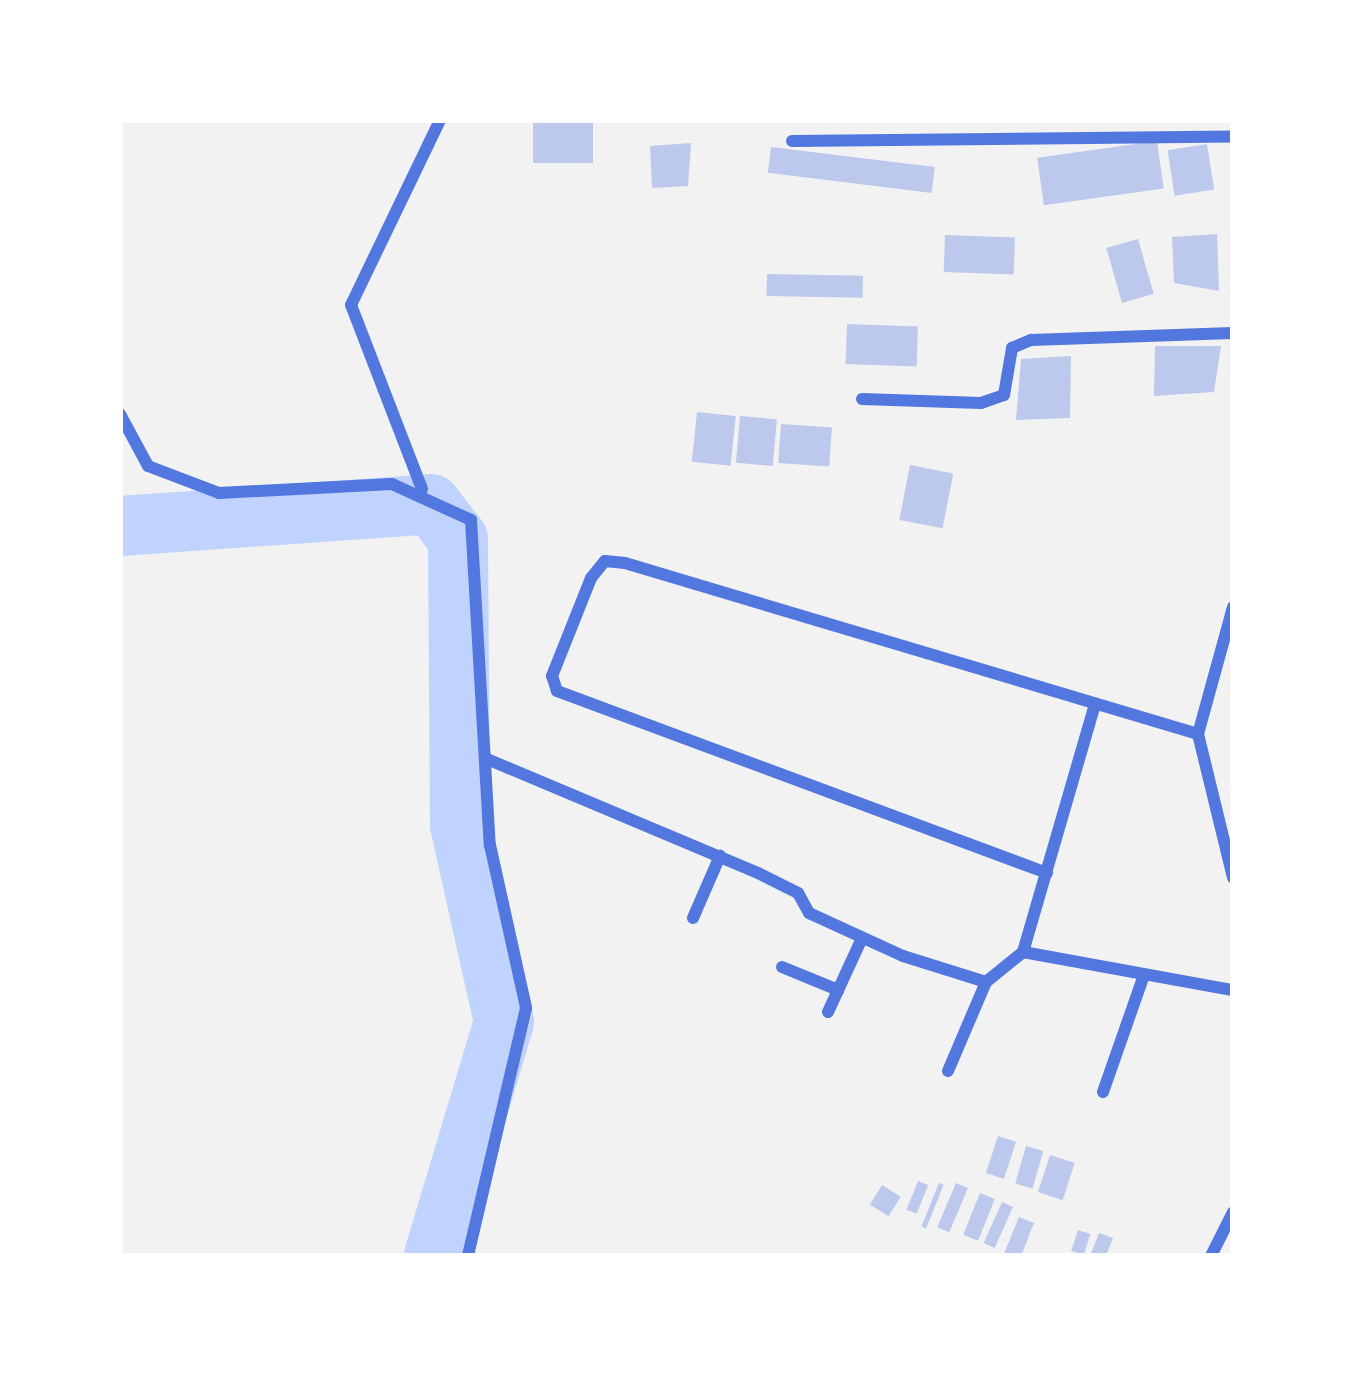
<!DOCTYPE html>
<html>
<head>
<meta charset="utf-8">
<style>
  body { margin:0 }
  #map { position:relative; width:1353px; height:1376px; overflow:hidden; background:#f2f2f2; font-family:"PT Sans",sans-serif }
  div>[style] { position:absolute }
  .river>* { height:60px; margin:-30px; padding:0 30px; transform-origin:30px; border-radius:30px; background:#bfd3fe }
  .building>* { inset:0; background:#bdc9ec; transform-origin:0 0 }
  .minor>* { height:12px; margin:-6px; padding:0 6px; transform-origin:6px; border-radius:6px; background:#5277de }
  span { translate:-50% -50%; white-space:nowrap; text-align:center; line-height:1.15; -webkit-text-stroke:9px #fff; paint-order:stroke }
  .frame { position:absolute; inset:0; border:123px solid #fff; pointer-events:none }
</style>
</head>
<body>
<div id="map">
  <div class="river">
    <div style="left:120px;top:526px;width:312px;rotate:-4deg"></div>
    <div style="left:431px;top:504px;width:44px;rotate:52.4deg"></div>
    <div style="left:458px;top:539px;width:286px;rotate:89.6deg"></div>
    <div style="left:460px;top:825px;width:202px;rotate:77.4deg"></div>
    <div style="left:504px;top:1022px;width:244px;rotate:106.7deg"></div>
  </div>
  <div class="building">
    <div style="left:533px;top:120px;width:60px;height:43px"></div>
    <div style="left:1157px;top:141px;width:48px;height:121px;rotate:82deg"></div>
    <div style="clip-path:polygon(691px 143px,688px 186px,652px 188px,650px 146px)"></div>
    <div style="left:1207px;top:144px;width:46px;height:40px;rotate:81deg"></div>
    <div style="left:771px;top:147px;width:165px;height:26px;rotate:7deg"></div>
    <div style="clip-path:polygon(1217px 234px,1219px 291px,1174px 283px,1172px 237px)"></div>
    <div style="left:945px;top:235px;width:70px;height:37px;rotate:2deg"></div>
    <div style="left:1138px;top:239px;width:57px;height:33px;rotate:74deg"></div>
    <div style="left:767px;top:274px;width:96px;height:22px;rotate:1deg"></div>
    <div style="left:847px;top:324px;width:71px;height:40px;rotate:2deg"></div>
    <div style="clip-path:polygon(1155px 346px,1221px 346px,1214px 392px,1154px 396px)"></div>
    <div style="clip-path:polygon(1071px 356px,1070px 418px,1016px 420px,1021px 359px)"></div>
    <div style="left:697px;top:412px;width:39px;height:50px;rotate:6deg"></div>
    <div style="left:740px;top:416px;width:37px;height:47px;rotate:5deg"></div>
    <div style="left:781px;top:424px;width:51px;height:39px;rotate:4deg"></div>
    <div style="left:910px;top:465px;width:44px;height:56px;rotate:11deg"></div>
    <div style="left:998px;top:1136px;width:19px;height:39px;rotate:18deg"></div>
    <div style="left:1026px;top:1146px;width:18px;height:39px;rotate:16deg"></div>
    <div style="left:1050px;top:1155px;width:26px;height:39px;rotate:18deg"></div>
    <div style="left:918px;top:1181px;width:11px;height:31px;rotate:22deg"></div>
    <div style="left:939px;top:1183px;width:5px;height:47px;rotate:22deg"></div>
    <div style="left:956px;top:1183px;width:13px;height:48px;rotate:23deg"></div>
    <div style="left:882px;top:1185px;width:22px;height:23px;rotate:32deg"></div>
    <div style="left:980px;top:1193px;width:16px;height:45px;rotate:22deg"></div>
    <div style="left:1002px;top:1202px;width:12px;height:45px;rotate:24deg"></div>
    <div style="clip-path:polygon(1019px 1217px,1034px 1223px,1021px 1256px,1003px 1256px)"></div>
    <div style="left:1078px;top:1230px;width:13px;height:22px;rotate:18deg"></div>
    <div style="clip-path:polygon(1099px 1233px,1113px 1238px,1106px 1256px,1090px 1256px)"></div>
  </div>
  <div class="minor">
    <div style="left:792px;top:141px;width:441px;rotate:-0.6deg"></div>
    <div style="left:862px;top:399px;width:119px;rotate:1.9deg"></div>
    <div style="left:981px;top:403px;width:24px;rotate:-19deg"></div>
    <div style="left:1004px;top:395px;width:48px;rotate:-80.3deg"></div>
    <div style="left:1012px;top:348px;width:21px;rotate:-23deg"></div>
    <div style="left:1031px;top:340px;width:202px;rotate:-2deg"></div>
    <div style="left:120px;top:414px;width:59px;rotate:61.7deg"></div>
    <div style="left:148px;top:466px;width:76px;rotate:20.8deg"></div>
    <div style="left:219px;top:493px;width:173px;rotate:-3deg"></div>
    <div style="left:392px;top:484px;width:87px;rotate:24.5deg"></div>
    <div style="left:471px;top:520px;width:326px;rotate:86.7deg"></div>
    <div style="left:490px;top:845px;width:167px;rotate:77.5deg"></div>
    <div style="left:526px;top:1008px;width:255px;rotate:103.2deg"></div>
    <div style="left:422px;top:489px;width:197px;rotate:-111.1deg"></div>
    <div style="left:351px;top:305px;width:205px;rotate:-64.3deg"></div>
    <div style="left:1233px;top:607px;width:132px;rotate:105.4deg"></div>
    <div style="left:1198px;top:734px;width:148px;rotate:76.3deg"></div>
    <div style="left:487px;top:759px;width:294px;rotate:22.8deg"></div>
    <div style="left:758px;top:873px;width:45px;rotate:26.6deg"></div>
    <div style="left:798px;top:893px;width:23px;rotate:61deg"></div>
    <div style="left:809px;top:913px;width:103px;rotate:24.6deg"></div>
    <div style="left:903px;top:956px;width:87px;rotate:17.4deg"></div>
    <div style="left:986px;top:982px;width:48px;rotate:-39deg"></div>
    <div style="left:1023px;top:952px;width:213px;rotate:10.3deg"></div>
    <div style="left:1047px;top:873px;width:523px;rotate:-159.62deg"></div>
    <div style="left:557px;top:691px;width:16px;rotate:-108deg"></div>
    <div style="left:552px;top:676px;width:105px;rotate:-68.3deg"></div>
    <div style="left:591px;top:578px;width:22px;rotate:-51deg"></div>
    <div style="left:605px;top:561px;width:20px;rotate:6deg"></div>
    <div style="left:625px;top:563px;width:598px;rotate:16.62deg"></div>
    <div style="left:693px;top:918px;width:68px;rotate:-66.5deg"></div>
    <div style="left:1023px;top:952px;width:258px;rotate:-73.8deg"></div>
    <div style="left:782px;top:967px;width:61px;rotate:22.3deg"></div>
    <div style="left:828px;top:1012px;width:81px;rotate:-65.3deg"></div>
    <div style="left:948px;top:1071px;width:97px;rotate:-66.9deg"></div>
    <div style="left:1103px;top:1092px;width:124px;rotate:-70.7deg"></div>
    <div style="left:1211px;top:1256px;width:49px;rotate:-63.4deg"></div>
  </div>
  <div class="frame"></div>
</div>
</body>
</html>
